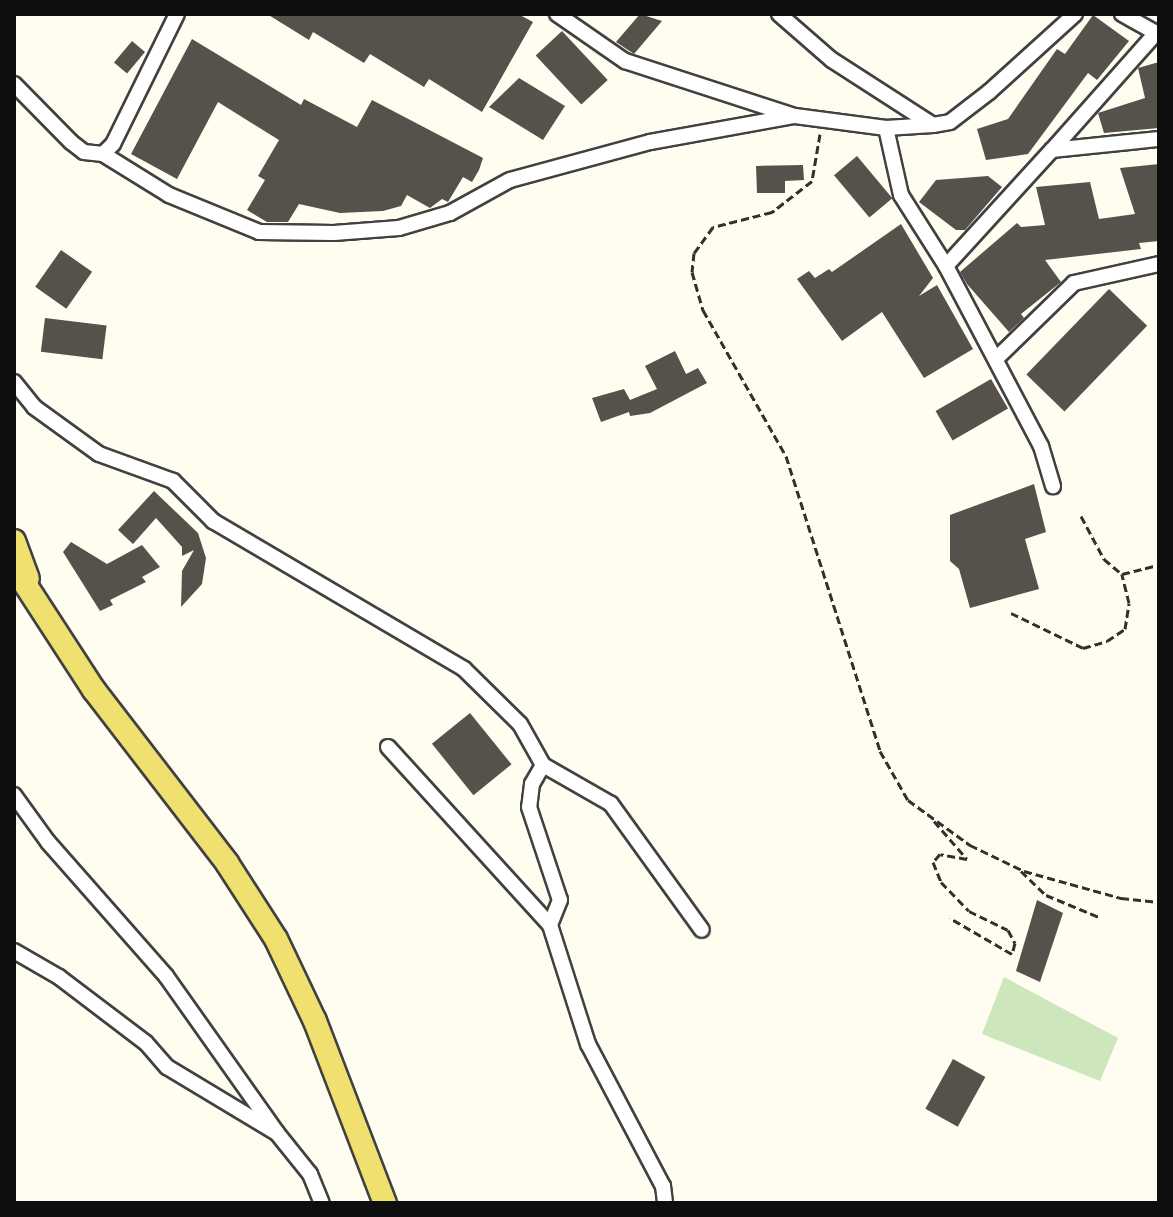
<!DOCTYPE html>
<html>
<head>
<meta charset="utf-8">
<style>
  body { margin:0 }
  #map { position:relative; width:1173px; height:1217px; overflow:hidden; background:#fefdf0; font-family:Bitter,serif }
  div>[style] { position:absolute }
  .green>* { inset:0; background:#cde6bc }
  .building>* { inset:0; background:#56514b; transform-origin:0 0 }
  .path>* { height:3px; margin-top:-1.5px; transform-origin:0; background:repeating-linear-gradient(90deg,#303030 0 8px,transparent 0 12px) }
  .roads { filter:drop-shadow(2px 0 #414141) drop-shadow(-2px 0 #414141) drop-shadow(0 2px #414141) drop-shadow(0 -2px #414141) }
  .minor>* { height:14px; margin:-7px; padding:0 7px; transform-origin:7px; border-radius:7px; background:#fff }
  .primary>* { height:22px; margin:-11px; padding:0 11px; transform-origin:11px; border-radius:11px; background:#efe06f }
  span { translate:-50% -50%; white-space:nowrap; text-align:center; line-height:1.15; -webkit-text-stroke:8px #fff; paint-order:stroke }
  .frame { position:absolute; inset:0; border:16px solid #0e0e0e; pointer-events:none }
</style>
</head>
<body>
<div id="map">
  <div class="green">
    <div style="clip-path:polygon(1004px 977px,1118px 1038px,1100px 1081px,982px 1034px)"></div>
  </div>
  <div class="building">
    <div style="clip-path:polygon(267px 14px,518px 14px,533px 22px,482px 112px,429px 79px,424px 87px,370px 54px,364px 63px,313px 32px,309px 40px)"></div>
    <div style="clip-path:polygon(640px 14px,662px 21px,634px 54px,616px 42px)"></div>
    <div style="clip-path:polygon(1093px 15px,1129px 41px,1097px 80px,1088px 73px,1028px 154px,986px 160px,977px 129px,1008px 119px,1057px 49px,1065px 54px)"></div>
    <div style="left:562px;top:31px;width:67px;height:36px;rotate:47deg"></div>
    <div style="clip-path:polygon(192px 39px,301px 105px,304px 99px,357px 127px,372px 100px,483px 158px,479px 170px,472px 182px,463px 177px,448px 202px,442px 199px,430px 208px,407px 195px,401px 206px,383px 211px,340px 213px,299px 204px,288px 222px,267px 222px,247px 210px,265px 180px,258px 176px,279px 140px,218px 102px,177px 179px,131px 154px)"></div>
    <div style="left:132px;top:41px;width:17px;height:28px;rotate:40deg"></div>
    <div style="clip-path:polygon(1159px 62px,1159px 128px,1104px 133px,1098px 113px,1145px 98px,1138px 68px)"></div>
    <div style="clip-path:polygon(519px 78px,565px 106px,543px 140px,489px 107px)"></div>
    <div style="left:857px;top:156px;width:55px;height:30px;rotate:50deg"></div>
    <div style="clip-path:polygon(1159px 164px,1159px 241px,1139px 243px,1141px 249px,1045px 260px,1061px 282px,1021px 314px,1024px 318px,1009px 332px,967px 284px,960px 272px,1017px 223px,1021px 227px,1045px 225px,1036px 187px,1090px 182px,1099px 219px,1135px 214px,1120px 168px)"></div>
    <div style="clip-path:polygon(803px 165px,804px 180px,785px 181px,785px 193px,757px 193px,756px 166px)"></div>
    <div style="clip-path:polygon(988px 176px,1002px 187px,965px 230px,956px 230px,919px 202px,936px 180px)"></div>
    <div style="clip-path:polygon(901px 224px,933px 278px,919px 296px,937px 285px,973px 349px,924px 378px,882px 312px,842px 341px,797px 279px,809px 271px,815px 278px,829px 269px,832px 272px)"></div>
    <div style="left:61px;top:250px;width:38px;height:45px;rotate:35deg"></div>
    <div style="left:1109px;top:289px;width:53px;height:119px;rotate:44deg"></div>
    <div style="left:45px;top:318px;width:62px;height:34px;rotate:7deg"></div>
    <div style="clip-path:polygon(675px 351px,686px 374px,698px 368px,707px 383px,650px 413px,630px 416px,629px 412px,601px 422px,592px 398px,624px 389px,630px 400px,657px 389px,645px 366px)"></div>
    <div style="left:991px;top:379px;width:34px;height:64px;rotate:60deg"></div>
    <div style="clip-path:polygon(1034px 484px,1046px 532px,1025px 539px,1039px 589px,970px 608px,959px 569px,950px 561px,950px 515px)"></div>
    <div style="clip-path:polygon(154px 491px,198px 533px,206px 558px,202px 584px,181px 607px,182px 571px,194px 550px,182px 556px,182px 547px,156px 518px,133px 544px,118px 530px)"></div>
    <div style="clip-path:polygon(71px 542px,107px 564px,142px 545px,160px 567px,142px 577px,146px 582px,110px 600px,113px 605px,100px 611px,63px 552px)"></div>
    <div style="left:470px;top:713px;width:66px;height:49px;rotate:51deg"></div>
    <div style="clip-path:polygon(1037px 900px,1063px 913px,1040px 982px,1016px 971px)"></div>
    <div style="left:953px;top:1059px;width:37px;height:57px;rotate:29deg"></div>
  </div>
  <div class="path">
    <div style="left:820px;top:134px;width:48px;rotate:99.7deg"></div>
    <div style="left:812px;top:181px;width:51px;rotate:142.2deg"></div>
    <div style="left:772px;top:212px;width:61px;rotate:165.7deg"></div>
    <div style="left:713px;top:227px;width:32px;rotate:126deg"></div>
    <div style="left:694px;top:253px;width:19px;rotate:96deg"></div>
    <div style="left:692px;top:272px;width:40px;rotate:74deg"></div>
    <div style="left:703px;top:310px;width:168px;rotate:60.4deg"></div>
    <div style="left:786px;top:456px;width:310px;rotate:72.3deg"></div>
    <div style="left:880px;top:751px;width:56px;rotate:60.3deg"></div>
    <div style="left:908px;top:800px;width:77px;rotate:36deg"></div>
    <div style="left:970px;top:845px;width:60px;rotate:25.7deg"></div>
    <div style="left:1024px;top:871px;width:101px;rotate:15.6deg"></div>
    <div style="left:1121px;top:898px;width:38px;rotate:6deg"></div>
    <div style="left:1081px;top:516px;width:49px;rotate:61.9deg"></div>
    <div style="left:1104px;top:559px;width:23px;rotate:40deg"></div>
    <div style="left:1011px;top:613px;width:80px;rotate:25.9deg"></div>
    <div style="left:1083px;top:648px;width:25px;rotate:-16deg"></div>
    <div style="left:1107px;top:641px;width:22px;rotate:-34deg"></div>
    <div style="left:1125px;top:629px;width:26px;rotate:-81deg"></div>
    <div style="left:1129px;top:603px;width:30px;rotate:-104deg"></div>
    <div style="left:1122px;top:574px;width:38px;rotate:-14deg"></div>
    <div style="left:934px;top:821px;width:50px;rotate:49deg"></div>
    <div style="left:967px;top:859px;width:27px;rotate:-170deg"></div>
    <div style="left:940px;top:854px;width:11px;rotate:131deg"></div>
    <div style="left:933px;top:862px;width:22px;rotate:68deg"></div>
    <div style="left:941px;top:882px;width:40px;rotate:46deg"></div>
    <div style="left:969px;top:911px;width:43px;rotate:26deg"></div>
    <div style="left:1008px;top:930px;width:15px;rotate:62deg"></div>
    <div style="left:1015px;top:943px;width:11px;rotate:105deg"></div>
    <div style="left:1012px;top:954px;width:72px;rotate:-149.9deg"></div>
    <div style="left:1021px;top:871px;width:35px;rotate:44deg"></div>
    <div style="left:1046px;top:895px;width:57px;rotate:22.5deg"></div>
  </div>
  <div class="roads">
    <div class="minor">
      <div style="left:557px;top:14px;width:83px;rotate:34.7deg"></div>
      <div style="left:625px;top:61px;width:178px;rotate:18deg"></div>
      <div style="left:779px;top:14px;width:70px;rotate:41deg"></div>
      <div style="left:832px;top:60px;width:120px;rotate:32.8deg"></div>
      <div style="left:933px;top:125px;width:17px;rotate:-10deg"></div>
      <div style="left:950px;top:122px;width:49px;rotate:-37.6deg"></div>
      <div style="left:989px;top:92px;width:116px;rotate:-42.2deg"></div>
      <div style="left:1122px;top:14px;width:39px;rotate:29deg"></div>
      <div style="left:1156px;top:33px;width:157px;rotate:131.6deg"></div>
      <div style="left:1052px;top:150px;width:108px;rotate:-5.9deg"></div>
      <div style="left:14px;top:84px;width:81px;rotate:45.5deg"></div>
      <div style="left:71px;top:142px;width:16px;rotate:38deg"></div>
      <div style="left:84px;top:152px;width:19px;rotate:6deg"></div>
      <div style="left:103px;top:154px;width:14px;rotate:-45deg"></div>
      <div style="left:113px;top:144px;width:145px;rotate:-63.8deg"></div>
      <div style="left:886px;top:128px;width:69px;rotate:77.4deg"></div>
      <div style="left:901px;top:195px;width:84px;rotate:57.6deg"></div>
      <div style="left:946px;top:266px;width:157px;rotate:-47.6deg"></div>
      <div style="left:103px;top:154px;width:78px;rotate:31.8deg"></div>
      <div style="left:169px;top:195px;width:97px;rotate:22.3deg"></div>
      <div style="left:259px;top:232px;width:75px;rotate:0.8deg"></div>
      <div style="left:334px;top:233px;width:65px;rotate:-4.4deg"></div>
      <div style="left:399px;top:228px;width:53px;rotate:-16.4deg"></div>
      <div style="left:450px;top:213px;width:68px;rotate:-28.8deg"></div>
      <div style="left:510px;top:180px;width:145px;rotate:-15.2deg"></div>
      <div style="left:650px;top:142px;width:147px;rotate:-10.2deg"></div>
      <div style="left:795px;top:116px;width:92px;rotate:7.5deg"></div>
      <div style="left:886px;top:128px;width:47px;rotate:-3.7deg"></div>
      <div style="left:946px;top:266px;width:204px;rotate:62.2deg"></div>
      <div style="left:1041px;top:446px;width:42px;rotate:73.3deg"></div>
      <div style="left:998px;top:357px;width:106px;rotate:-44.2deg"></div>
      <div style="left:1074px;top:283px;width:87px;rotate:-12.6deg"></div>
      <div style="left:14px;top:382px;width:32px;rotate:51deg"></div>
      <div style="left:34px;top:407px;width:80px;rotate:35.9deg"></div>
      <div style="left:99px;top:454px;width:79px;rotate:20deg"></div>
      <div style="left:173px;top:481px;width:57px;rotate:45deg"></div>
      <div style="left:213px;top:521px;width:291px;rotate:30.5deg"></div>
      <div style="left:464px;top:669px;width:78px;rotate:44.5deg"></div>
      <div style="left:520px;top:724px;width:47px;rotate:60.7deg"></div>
      <div style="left:543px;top:765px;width:22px;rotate:120deg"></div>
      <div style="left:532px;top:784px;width:23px;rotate:97deg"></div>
      <div style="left:529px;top:807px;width:98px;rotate:71.6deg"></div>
      <div style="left:560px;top:900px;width:27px;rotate:112deg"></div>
      <div style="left:388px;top:747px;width:241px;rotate:47.7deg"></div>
      <div style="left:550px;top:925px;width:125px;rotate:72.3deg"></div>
      <div style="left:588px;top:1044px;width:161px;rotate:62.2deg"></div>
      <div style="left:663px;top:1186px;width:17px;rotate:83deg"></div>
      <div style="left:543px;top:765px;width:78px;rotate:29.8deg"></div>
      <div style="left:611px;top:804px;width:155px;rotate:54.2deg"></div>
      <div style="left:14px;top:795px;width:58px;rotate:54.1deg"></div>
      <div style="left:48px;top:842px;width:179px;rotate:48.6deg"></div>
      <div style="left:166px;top:976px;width:192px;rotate:54.7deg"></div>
      <div style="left:14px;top:951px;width:52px;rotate:30deg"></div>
      <div style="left:59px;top:977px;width:109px;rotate:37.2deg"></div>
      <div style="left:146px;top:1043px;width:32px;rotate:49deg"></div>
      <div style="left:167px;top:1067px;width:128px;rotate:31deg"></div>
      <div style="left:277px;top:1133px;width:53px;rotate:51.2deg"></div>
      <div style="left:310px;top:1174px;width:31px;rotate:68deg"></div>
    </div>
    <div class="primary">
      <div style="left:14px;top:541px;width:40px;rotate:69.8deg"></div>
      <div style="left:14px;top:567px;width:147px;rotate:57deg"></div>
      <div style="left:94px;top:690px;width:218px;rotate:52.4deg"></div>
      <div style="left:227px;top:863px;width:90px;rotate:57.2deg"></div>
      <div style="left:276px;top:939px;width:91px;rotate:64.6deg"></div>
      <div style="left:315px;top:1021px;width:195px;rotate:69deg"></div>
    </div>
  </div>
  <div class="frame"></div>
</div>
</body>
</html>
